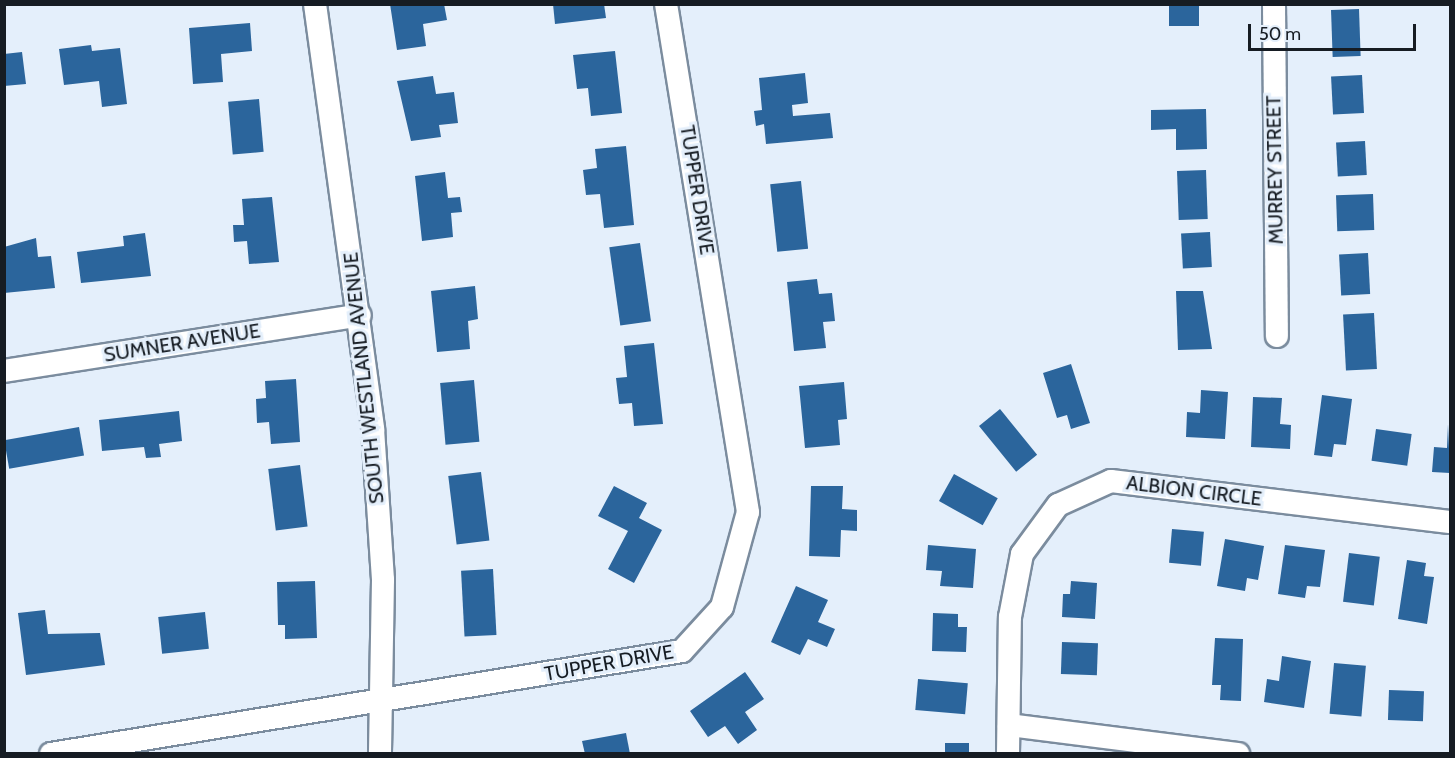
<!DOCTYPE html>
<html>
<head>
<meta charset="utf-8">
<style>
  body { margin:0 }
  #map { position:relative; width:1455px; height:758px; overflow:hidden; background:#e4effb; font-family:Cabin,sans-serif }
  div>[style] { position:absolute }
  .building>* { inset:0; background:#2b659c; transform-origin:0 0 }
  .roads { filter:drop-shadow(2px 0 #7b8c9e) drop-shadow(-2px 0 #7b8c9e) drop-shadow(0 2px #7b8c9e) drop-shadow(0 -2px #7b8c9e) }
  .minor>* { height:22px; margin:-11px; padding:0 11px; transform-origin:11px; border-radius:11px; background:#fff }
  span { translate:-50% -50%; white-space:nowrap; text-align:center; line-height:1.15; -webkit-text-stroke:6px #e4effb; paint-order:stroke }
  .street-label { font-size:20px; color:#161c23 }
  .frame { position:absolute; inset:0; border:6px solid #161c23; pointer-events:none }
  .scale { position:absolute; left:1248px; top:24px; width:168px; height:27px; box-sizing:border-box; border:3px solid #161c23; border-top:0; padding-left:8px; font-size:18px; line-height:21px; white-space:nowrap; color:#161c23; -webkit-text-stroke:4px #e4effb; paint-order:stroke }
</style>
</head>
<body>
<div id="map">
  <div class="building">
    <div style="clip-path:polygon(390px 4px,444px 4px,447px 20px,423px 24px,426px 46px,397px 50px)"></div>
    <div style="clip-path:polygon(553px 4px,604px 4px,606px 18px,555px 24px)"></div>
    <div style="left:1169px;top:4px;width:30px;height:22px"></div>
    <div style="left:1359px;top:9px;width:47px;height:28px;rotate:88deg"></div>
    <div style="clip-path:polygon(250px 23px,252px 51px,221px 54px,223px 82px,193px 84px,189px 28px)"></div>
    <div style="clip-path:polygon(91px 45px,92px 51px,120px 48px,127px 104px,102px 107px,99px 81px,64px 85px,59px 49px)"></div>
    <div style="clip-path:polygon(615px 51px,622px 113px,591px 116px,588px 88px,577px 89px,573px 55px)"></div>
    <div style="clip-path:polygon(22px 52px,26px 84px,4px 86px,4px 54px)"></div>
    <div style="clip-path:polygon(805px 73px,808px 103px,792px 105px,793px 116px,830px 113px,833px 138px,766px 144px,764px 124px,756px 126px,754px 111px,762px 110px,759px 78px)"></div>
    <div style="left:1362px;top:75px;width:38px;height:31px;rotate:87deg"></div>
    <div style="clip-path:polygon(433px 76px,436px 94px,454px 92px,458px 123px,439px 125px,441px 137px,411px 141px,397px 81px)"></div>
    <div style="left:259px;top:99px;width:53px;height:31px;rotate:85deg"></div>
    <div style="clip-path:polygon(1206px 109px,1207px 149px,1176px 150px,1176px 129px,1151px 130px,1151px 110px)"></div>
    <div style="left:1365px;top:141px;width:34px;height:29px;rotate:87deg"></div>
    <div style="clip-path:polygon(626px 146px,634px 225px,604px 228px,600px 194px,586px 195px,583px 170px,597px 168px,595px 149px)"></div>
    <div style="left:1206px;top:170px;width:49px;height:29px;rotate:88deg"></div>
    <div style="clip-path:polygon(445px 172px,448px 198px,460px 197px,462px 212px,451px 213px,453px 237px,422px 241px,415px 176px)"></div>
    <div style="left:801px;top:181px;width:68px;height:31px;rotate:84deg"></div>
    <div style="left:1373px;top:194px;width:36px;height:37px;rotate:88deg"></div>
    <div style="clip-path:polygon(272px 197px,279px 262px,249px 264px,247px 241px,234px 242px,233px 225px,244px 225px,242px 199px)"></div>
    <div style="left:1210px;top:232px;width:35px;height:29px;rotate:87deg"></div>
    <div style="clip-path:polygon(145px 233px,151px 276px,81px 283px,77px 252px,124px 246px,123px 236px)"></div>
    <div style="clip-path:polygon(36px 238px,38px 257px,51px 256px,55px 288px,4px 293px,4px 247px)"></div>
    <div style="left:640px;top:243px;width:79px;height:31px;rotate:82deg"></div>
    <div style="left:1368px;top:253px;width:41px;height:29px;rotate:87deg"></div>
    <div style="clip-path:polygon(817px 279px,819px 294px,832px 293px,835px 321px,823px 322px,826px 348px,794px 351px,787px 282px)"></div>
    <div style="clip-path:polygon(475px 286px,478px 319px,468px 321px,470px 349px,437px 352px,431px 291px)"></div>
    <div style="clip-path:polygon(1176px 291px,1203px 291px,1212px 349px,1178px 350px)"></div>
    <div style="left:1374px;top:313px;width:56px;height:31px;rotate:87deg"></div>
    <div style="clip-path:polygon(654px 343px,663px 424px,634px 426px,632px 403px,619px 404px,616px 378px,627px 377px,624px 346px)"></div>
    <div style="clip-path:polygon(1071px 364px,1090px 423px,1071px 429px,1067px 415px,1057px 418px,1043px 373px)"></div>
    <div style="clip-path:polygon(296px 379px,300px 442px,271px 444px,269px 422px,257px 423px,256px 399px,266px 398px,265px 381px)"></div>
    <div style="left:474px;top:380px;width:62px;height:34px;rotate:85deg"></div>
    <div style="clip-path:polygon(844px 382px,847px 419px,838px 420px,840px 445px,805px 448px,799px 386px)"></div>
    <div style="clip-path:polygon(1201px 390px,1228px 392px,1225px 439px,1186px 437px,1187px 412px,1200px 413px)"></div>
    <div style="clip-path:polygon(1322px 395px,1352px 399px,1346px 445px,1334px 444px,1332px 457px,1314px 455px)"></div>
    <div style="clip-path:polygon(1253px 397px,1282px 398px,1280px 424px,1291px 425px,1290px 449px,1251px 447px)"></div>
    <div style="left:1000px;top:409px;width:59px;height:27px;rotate:51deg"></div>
    <div style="clip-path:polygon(179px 411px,182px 441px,159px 444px,161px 457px,146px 458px,144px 447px,102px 451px,99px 420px)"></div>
    <div style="clip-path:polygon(1448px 424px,1450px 473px,1432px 472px,1434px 447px,1447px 448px)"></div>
    <div style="left:79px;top:427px;width:29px;height:76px;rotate:80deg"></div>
    <div style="left:1376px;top:429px;width:36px;height:32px;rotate:8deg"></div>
    <div style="left:300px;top:465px;width:62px;height:32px;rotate:83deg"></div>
    <div style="left:481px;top:472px;width:69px;height:33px;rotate:83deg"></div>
    <div style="left:954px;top:474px;width:50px;height:31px;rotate:29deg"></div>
    <div style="clip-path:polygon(614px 486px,647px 503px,639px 518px,662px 530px,634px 583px,608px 569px,628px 531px,598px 516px)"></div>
    <div style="clip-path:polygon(811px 486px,843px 486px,842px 509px,857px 510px,857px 531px,841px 530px,840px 557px,809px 556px)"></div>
    <div style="left:1172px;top:529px;width:32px;height:34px;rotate:5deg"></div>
    <div style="clip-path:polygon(1225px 539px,1264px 546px,1258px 580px,1247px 578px,1245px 591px,1217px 586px)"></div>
    <div style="clip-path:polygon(928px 545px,976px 549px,973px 588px,940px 586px,942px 571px,926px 570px)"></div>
    <div style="clip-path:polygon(1285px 545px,1325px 550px,1320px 587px,1307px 586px,1305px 598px,1278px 594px)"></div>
    <div style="left:1349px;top:553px;width:31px;height:49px;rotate:7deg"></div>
    <div style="clip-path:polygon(1407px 560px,1426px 563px,1424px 576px,1434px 577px,1427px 624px,1398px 619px)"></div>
    <div style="left:493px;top:569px;width:66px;height:32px;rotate:87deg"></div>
    <div style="clip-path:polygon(315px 581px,317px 638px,285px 639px,285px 625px,278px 625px,277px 582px)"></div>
    <div style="clip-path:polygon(1071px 581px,1097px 583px,1095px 619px,1062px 617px,1063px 594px,1070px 594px)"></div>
    <div style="clip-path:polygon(796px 586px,828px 600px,818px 622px,835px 629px,827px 647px,808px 639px,800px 655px,771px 642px)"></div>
    <div style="clip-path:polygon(45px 610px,48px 634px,100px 633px,105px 665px,26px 675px,18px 613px)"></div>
    <div style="left:205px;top:612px;width:37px;height:47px;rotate:84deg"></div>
    <div style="clip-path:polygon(933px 613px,958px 614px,958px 627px,967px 627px,966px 652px,932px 651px)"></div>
    <div style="clip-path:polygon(1215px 638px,1243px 639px,1241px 701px,1220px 700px,1221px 685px,1212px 685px)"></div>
    <div style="left:1062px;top:642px;width:36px;height:32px;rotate:2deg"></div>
    <div style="clip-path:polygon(1282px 656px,1311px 661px,1304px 708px,1264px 702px,1267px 679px,1279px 681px)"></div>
    <div style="left:1334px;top:663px;width:32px;height:51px;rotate:5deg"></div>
    <div style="clip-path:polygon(745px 672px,764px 699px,745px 712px,757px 730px,738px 744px,725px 726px,708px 737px,690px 711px)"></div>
    <div style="left:918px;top:679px;width:50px;height:31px;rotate:5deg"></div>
    <div style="left:1389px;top:690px;width:35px;height:30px;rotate:2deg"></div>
    <div style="clip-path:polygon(626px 733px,630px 754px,585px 754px,582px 741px)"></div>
    <div style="left:945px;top:743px;width:24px;height:11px"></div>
  </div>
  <div class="roads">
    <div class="minor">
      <div style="left:315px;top:4px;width:429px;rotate:82.2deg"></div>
      <div style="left:373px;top:429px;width:151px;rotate:86.2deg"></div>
      <div style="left:383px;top:580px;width:174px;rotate:91deg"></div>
      <div style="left:1274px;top:4px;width:332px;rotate:89.5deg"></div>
      <div style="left:4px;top:371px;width:360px;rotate:-8.9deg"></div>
      <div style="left:1009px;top:725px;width:231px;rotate:7.2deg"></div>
      <div style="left:51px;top:754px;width:639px;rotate:-9.27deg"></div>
      <div style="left:682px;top:651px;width:59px;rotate:-47.7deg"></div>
      <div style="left:722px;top:607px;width:98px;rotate:-74.7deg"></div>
      <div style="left:748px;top:512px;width:515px;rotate:-99.17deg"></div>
      <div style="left:1008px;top:754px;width:137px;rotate:-89.2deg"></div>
      <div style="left:1010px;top:617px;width:64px;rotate:-79.2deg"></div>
      <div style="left:1022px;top:554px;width:61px;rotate:-53.7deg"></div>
      <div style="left:1058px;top:505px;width:58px;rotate:-24.4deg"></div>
      <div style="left:1111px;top:481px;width:341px;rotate:6.9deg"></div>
    </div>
  </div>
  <div class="street-label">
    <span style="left:1275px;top:170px;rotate:-91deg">MURREY STREET</span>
    <span style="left:697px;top:190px;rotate:81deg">TUPPER DRIVE</span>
    <span style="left:182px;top:343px;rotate:-9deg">SUMNER AVENUE</span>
    <span style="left:364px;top:378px;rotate:-96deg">SOUTH WESTLAND AVENUE</span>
    <span style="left:1194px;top:491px;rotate:7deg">ALBION CIRCLE</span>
    <span style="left:609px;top:663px;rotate:-10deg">TUPPER DRIVE</span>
  </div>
  <div class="frame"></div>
  <div class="scale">50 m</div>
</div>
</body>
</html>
